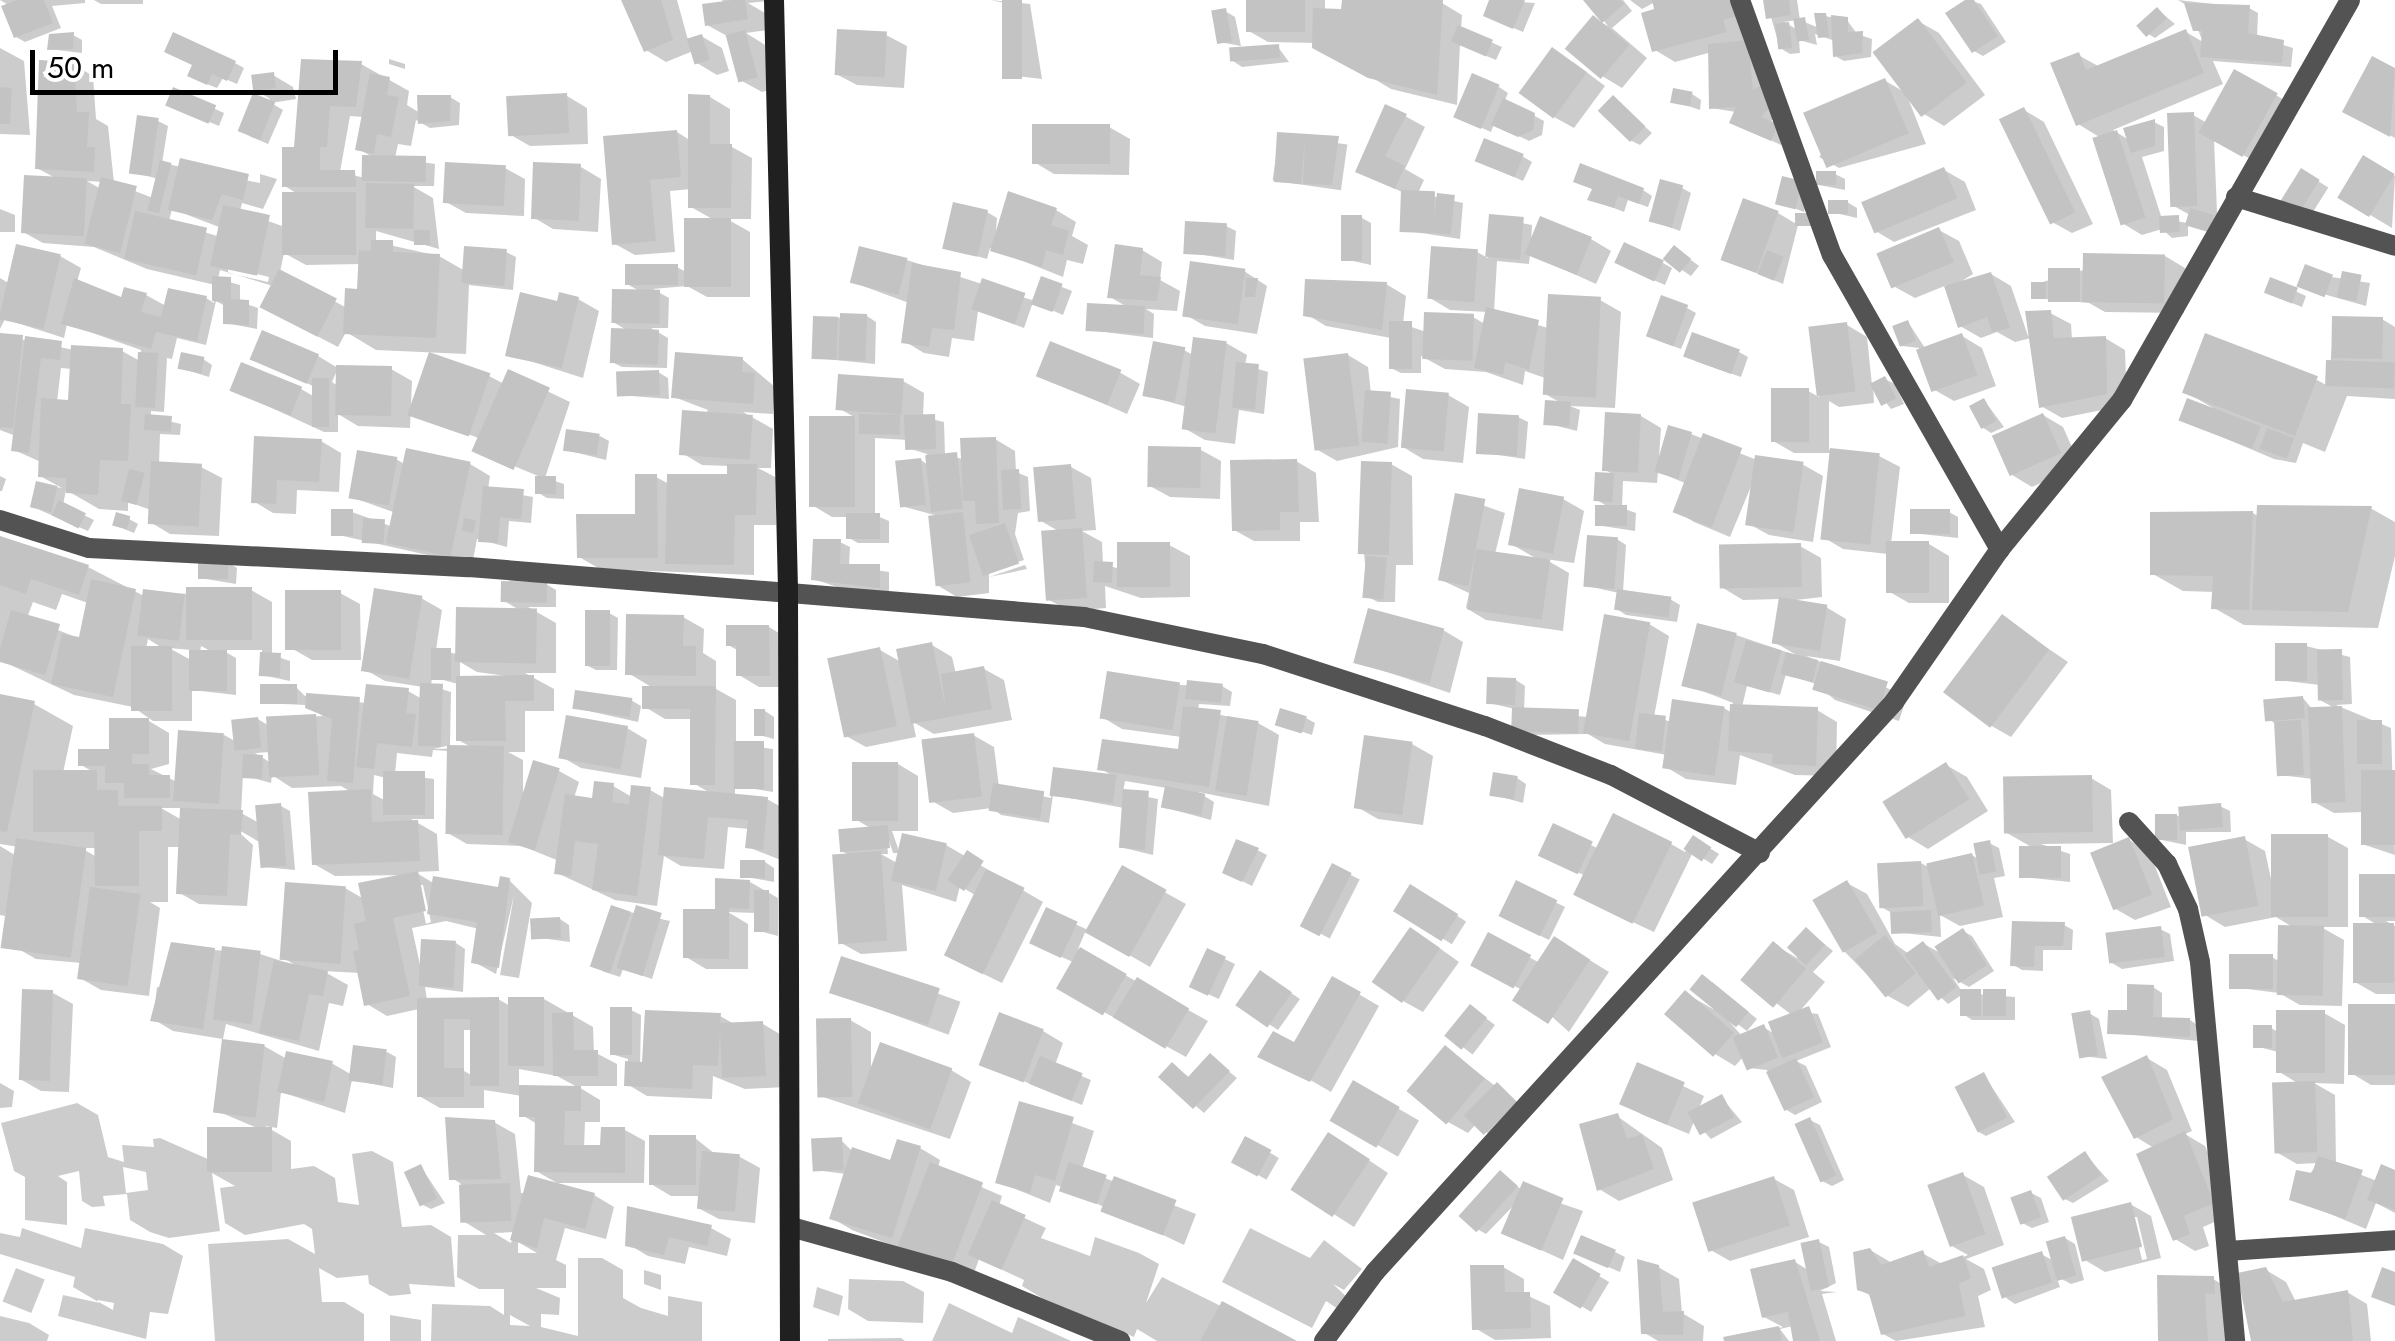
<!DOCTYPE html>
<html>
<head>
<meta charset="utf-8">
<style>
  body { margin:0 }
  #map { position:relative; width:2395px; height:1341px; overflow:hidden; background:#fff; font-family:Jost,sans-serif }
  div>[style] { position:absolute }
  .shadow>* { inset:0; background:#0003; transform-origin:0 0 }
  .building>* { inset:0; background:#c3c3c3; transform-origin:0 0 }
  .street>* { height:20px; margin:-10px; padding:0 10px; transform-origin:10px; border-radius:10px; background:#535353 }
  .secondary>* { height:20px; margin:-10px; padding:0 10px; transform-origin:10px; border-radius:10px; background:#202020 }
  span { translate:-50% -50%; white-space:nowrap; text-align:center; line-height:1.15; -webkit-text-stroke:8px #fff; paint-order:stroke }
  .scale { position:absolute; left:30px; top:50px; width:308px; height:45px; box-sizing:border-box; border:5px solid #000; border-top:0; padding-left:12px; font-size:30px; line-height:35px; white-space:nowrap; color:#000; -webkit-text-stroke:8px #fff; paint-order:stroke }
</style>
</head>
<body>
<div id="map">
  <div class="shadow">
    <div style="clip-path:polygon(0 0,85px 0,85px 3px,52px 6px,61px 28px,25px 42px,16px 37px,10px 6px)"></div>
    <div style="clip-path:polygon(94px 0,143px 0,143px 4px,101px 4px)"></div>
    <div style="clip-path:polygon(624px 0,677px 0,688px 40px,701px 36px,722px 48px,729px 71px,717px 75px,697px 63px,693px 51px,666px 62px,646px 50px)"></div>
    <div style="clip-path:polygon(721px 0,779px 0,748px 3px,765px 13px,768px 30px,746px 33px,765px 45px,777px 88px,762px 92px,742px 81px,729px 37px,707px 25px,727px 3px)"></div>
    <div style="clip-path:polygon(990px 0,1030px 4px,1042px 79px,1016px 76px,1005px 3px)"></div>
    <div style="clip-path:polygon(1249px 0,1325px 0,1325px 11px,1340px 12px,1345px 0,1442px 3px,1462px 15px,1461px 29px,1502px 47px,1496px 60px,1460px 45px,1457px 105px,1391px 89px,1314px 43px,1268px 42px,1247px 30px)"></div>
    <div style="clip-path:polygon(1492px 0,1535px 3px,1523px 32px,1495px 20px)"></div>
    <div style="clip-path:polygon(1623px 0,1632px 11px,1612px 28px,1647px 58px,1622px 88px,1602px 76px,1593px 18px,1608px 26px,1588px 1px)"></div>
    <div style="clip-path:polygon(1630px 0,1749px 0,1779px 113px,1769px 123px,1786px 132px,1781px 145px,1741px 127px,1736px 112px,1711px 108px,1712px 52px,1675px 62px,1655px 50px,1655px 2px,1642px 9px)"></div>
    <div style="clip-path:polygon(evenodd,1766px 0,1797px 0,1800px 20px,1819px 28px,1825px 16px,1847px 20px,1857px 34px,1872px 39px,1871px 57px,1844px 61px,1835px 56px,1835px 41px,1815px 34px,1817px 45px,1799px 40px,1800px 53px,1790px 54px,1780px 48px,1766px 0,1796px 20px,1798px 30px,1784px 22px,1796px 20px)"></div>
    <div style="clip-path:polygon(1969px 0,1981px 4px,2006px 42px,1983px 56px,1974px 51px)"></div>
    <div style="clip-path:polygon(2178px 0,2249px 8px,2258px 13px,2257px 37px,2293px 48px,2291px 67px,2213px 61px,2223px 84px,2113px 130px,2129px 140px,2154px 122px,2164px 127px,2164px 151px,2142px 157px,2162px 219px,2188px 223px,2190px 215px,2172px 205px,2193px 115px,2207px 123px,2235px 72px,2297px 107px,2263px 166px,2214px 139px,2218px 236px,2188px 224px,2188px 236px,2172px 238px,2162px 229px,2142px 235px,2122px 223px,2101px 138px,2078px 124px,2078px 55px,2100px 67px,2186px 32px,2203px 42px,2188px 6px)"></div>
    <div style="clip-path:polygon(2158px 10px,2175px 24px,2155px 38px,2145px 32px)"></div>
    <div style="clip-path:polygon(1225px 11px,1235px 17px,1241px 46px,1219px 42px)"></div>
    <div style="clip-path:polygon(1918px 21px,1939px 33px,1985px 95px,1944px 126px,1924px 114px)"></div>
    <div style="clip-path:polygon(73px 35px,82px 40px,82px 53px,49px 49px)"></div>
    <div style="clip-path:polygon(886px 35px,907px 46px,904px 88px,857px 85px,836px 74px)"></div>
    <div style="clip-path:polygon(1278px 47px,1289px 62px,1242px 67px,1233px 61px)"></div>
    <div style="clip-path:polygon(0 48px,24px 61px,30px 135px,0 134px)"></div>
    <div style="clip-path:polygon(389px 59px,405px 64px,405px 69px,389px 64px)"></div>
    <div style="clip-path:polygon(2373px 59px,2395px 71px,2395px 138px,2365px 122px)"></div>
    <div style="clip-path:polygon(1573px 62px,1605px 86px,1574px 128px,1554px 117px)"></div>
    <div style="clip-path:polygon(235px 63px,244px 68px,237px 84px,223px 78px,217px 88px,199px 81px,195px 65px)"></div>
    <div style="clip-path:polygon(evenodd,73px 64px,93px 76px,96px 119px,108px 126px,114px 183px,153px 198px,158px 179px,131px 171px,158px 121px,168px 126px,162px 163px,260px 183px,260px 174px,277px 179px,263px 209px,242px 203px,240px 211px,285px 227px,299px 195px,285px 186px,296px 149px,361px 64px,409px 91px,407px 105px,420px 113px,450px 97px,460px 103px,459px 125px,430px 128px,416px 120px,411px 146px,398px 144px,395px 158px,435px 164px,434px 186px,412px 186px,433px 198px,439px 249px,376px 231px,376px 242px,439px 256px,465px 271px,506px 252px,516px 257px,513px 290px,469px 285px,466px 354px,376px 350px,346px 332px,338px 347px,282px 318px,273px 286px,220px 270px,218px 279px,240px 285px,240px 302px,258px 308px,257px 329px,225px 323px,225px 306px,216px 301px,206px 345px,177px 338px,172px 359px,167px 358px,164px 412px,151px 411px,151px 417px,181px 424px,180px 435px,160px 434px,159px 464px,201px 467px,222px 478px,219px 536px,170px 534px,150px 522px,151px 510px,128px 502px,128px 511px,99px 509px,66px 490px,63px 505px,94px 520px,88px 531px,42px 511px,33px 506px,38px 484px,62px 488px,40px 476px,41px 462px,14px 450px,16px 436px,0 430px,0 335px,74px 350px,122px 351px,140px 361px,141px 350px,67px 324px,64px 338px,5px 319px,0 329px,0 278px,10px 284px,60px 256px,81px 268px,77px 282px,123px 300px,146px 295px,166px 306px,206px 298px,214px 303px,215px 285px,147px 269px,94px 247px,43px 243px,23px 232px,57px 179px,37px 168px,73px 64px,350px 116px,364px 117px,358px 149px,373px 157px,365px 178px,340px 172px,350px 116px,73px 64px,87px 181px,103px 182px,101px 189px,87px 181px,73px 64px,172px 209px,219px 227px,217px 236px,169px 221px,172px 209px,73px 64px,284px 253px,306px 265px,361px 264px,359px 292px,347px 308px,280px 272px,284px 253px,73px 64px,228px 267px,269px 277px,268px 282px,228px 273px,228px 267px,73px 64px,61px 368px,72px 369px,71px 402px,57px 402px,61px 368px)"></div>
    <div style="clip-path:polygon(273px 75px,293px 87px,296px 99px,271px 103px,283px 110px,268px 144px,249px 136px,270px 99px,256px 90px)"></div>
    <div style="clip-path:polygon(1884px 80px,1906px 93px,1926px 144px,1839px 168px,1819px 157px)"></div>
    <div style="clip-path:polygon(1499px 87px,1508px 93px,1505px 100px,1544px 121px,1542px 135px,1529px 141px,1494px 124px,1491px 132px,1466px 121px)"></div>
    <div style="clip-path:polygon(174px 90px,224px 113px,219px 126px,178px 109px)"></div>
    <div style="clip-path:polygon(1692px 94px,1701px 100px,1700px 110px,1674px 101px)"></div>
    <div style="clip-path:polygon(567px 96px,587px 108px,588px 144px,530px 146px,509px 134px)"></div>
    <div style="clip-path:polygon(710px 97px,730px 109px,730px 146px,752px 158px,751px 219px,727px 219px,750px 232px,750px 297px,707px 297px,687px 286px,653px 289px,669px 298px,668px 328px,651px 328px,668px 338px,667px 368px,622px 367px,612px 362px,630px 332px,613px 322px,643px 293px,627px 284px,677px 267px,686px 272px,714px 220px,691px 207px,691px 189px,670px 191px,675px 252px,635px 255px,615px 244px,606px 138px,677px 132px,691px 141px)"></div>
    <div style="clip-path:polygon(1613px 98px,1652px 133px,1640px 145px,1630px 140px)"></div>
    <div style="clip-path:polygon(2024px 110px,2044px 122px,2093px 224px,2072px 233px,2052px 222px)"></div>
    <div style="clip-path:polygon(1405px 116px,1425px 127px,1405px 169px,1424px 180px,1418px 193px,1463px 203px,1460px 239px,1402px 230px,1404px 193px,1358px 171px)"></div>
    <div style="clip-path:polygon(1109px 127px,1130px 139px,1129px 175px,1054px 174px,1034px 162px)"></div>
    <div style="left:1279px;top:135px;width:69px;height:46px;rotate:8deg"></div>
    <div style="clip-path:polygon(1522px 156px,1532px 162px,1523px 181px,1485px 164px)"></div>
    <div style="clip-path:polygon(2364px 158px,2395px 176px,2392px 228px,2340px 197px)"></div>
    <div style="clip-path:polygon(581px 167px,601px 179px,598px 232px,553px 229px,533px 217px)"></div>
    <div style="clip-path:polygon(505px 168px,525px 179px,524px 216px,466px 213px,446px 202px)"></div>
    <div style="clip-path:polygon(1944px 170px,1965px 182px,1976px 210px,1894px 242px,1874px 230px)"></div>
    <div style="left:2302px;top:171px;width:31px;height:36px;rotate:32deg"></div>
    <div style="clip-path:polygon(1835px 174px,1845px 179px,1845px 190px,1819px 185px)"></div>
    <div style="clip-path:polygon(1784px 179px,1810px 189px,1804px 212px,1778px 202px)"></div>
    <div style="clip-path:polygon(1682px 188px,1691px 193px,1680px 231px,1650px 220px)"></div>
    <div style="clip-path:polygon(1594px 190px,1643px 190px,1652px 196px,1648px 207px,1628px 200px,1624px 212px,1591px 199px)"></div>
    <div style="clip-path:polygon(1847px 202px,1857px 208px,1857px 218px,1831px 212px)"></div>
    <div style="clip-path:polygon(0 209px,15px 215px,15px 232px,0 232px)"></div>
    <div style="clip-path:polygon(1056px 210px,1076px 222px,1072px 236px,1088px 245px,1083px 264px,1067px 260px,1063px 277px,990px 248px,987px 259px,948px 248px,987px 212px,997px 218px,995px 243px)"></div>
    <div style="clip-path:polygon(1778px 213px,1798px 225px,1783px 284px,1722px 258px)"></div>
    <div style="clip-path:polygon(1492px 217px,1532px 225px,1531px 245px,1591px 239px,1611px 251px,1596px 284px,1530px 254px,1529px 264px,1497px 261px,1494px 312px,1548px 328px,1600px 300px,1621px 312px,1615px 408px,1570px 406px,1580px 410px,1577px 431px,1545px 423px,1563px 404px,1545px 394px,1545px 378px,1525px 371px,1523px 385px,1486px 372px,1445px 369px,1421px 356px,1421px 373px,1401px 373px,1391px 368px,1391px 338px,1326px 326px,1306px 314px,1386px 284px,1406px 296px,1403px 324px,1426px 332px,1473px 317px,1485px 324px,1488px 312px,1450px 310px,1430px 298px,1477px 252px,1488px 258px)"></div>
    <div style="clip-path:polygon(1362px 218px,1371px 223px,1371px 265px,1344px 259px)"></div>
    <div style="clip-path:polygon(1226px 226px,1236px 231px,1234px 260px,1186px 252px)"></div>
    <div style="clip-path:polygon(1937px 229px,1959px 241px,1973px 274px,1952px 287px,1991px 274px,2011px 286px,2028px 336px,2050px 313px,2071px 324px,2072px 340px,2105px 338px,2125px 350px,2127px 405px,2062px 418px,2041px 406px,2031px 338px,2015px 342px,1997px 332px,1981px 338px,1960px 326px,1947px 285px,1915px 298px,1895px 287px)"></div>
    <div style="clip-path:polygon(1142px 250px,1162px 262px,1160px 280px,1180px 291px,1177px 311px,1146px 309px,1154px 314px,1153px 338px,1088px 330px,1129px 308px,1110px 297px)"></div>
    <div style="clip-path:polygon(1683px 254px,1699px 266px,1691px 276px,1682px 270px)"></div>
    <div style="clip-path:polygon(2165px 256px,2185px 268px,2184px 313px,2105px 312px,2089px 303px,2034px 298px,2033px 285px,2079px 271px)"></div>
    <div style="clip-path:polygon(907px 260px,1035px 301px,1042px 279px,1072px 291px,1063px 315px,1033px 302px,1024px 328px,978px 311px,974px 341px,952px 338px,949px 357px,924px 353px,904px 341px,909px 303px,852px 282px)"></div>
    <div style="clip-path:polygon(1663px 263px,1672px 268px,1665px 285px,1626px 268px)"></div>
    <div style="clip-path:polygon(1244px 271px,1267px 286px,1257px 334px,1205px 326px,1184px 314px)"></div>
    <div style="clip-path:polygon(2332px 277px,2370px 283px,2366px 306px,2309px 290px)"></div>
    <div style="clip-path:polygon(2271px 280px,2306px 296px,2302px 307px,2276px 297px)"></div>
    <div style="clip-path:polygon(578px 299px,599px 311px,583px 378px,508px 354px,559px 304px)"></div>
    <div style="clip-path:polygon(1687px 308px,1696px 313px,1681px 349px,1657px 340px)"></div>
    <div style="clip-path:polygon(867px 316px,876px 322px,875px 364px,815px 358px,816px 319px)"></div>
    <div style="clip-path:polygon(2335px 318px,2382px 319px,2395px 327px,2395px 399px,2347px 396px,2325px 452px,2303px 443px,2296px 463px,2274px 459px,2182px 420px,2213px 408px,2184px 391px,2317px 380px,2328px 386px)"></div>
    <div style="clip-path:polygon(1908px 322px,1925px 348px,1962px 336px,1982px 348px,1996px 386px,1954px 401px,1933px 389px,1919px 348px,1902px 346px)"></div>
    <div style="clip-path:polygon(1847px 325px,1867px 337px,1872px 385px,1885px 379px,1895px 384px,1904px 404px,1891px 409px,1873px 386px,1874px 403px,1839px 407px,1829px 401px,1829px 450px,1879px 456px,1900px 467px,1891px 544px,1929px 544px,1949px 556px,1949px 603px,1909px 603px,1888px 591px,1888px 554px,1843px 549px,1823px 537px,1832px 453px,1794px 453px,1773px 441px,1808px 391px,1819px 397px)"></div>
    <div style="clip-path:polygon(1226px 343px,1247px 355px,1245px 365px,1268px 372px,1264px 414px,1239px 410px,1235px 444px,1205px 440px,1184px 428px,1187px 407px,1145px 395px,1184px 350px,1193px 355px)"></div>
    <div style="clip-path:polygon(1739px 352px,1748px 357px,1741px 377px,1695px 361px)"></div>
    <div style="clip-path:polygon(1348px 355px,1368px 367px,1371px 393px,1400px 399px,1398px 447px,1337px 461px,1316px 449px)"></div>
    <div style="clip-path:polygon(evenodd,318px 356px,338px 368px,391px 369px,412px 381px,410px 428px,358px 426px,338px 414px,338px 432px,324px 432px,233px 390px,301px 389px,315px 397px,315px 387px,254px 359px,318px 356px,338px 368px,338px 386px,332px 382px,338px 368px)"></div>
    <div style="clip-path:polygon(203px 359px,212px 365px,209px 377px,180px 368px)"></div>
    <div style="clip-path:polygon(742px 359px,775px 387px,773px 414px,743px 412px,773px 429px,771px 468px,758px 468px,777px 478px,776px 525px,754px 525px,754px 575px,600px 569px,579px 557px,637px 517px,656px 477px,669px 484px,729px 477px,729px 466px,702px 465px,682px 453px,708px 410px,674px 397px)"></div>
    <div style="clip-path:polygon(658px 372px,668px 378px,669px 399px,619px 395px)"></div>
    <div style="clip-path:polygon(1119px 372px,1140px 384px,1127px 414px,1039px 375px)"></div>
    <div style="clip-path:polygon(509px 373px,570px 402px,545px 478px,564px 484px,564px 499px,547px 498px,537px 492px,538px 476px,485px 454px,489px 442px,417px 415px,489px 376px,506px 385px)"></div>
    <div style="clip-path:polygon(903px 381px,924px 393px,923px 417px,944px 422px,945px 455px,963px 459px,995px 439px,1015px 451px,1016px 472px,1028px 477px,1030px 511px,1018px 513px,1015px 534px,1024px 560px,989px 571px,989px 593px,957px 597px,937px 585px,942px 517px,901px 506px,921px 460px,928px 465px,927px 454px,908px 448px,908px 440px,875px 438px,875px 515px,889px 521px,889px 543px,858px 543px,849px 538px,849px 517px,832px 517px,812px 505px,811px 418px,856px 418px,840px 409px)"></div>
    <div style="clip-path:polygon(1448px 395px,1469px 407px,1463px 463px,1423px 459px,1403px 447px)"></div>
    <div style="clip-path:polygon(1984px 400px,2004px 427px,1991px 433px,1982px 427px)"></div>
    <div style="clip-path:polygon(2043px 415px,2063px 427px,2080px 465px,2032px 487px,2012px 475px)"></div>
    <div style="clip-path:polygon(1641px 416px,1661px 428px,1659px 457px,1691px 434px,1757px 460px,1802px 464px,1823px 476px,1813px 542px,1769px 535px,1749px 524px,1752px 484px,1730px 537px,1694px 522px,1674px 510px,1685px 483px,1658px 472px,1657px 483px,1623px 481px,1622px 508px,1636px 513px,1635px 531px,1596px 525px,1610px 508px,1597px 500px,1598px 475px,1614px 475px,1604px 469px)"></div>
    <div style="clip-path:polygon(1518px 417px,1528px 422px,1525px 459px,1479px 452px)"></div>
    <div style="clip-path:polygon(600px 436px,609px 441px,606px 460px,566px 450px)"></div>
    <div style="clip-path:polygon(256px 439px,321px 441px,341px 453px,339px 492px,297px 490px,296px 514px,273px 513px,253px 501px)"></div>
    <div style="clip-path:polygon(1201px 450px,1221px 461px,1220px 499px,1170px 497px,1150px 486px)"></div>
    <div style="clip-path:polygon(396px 459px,406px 465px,470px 464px,490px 476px,488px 489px,533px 497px,531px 523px,509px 521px,507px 547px,477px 539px,472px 565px,334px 534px,352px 512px,393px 527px,396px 513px,351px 497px)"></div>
    <div style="clip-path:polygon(1296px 461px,1316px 473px,1319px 522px,1300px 522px,1300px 541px,1254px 541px,1234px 530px)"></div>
    <div style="clip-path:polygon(1391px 464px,1412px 476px,1413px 565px,1396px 565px,1395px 602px,1378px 602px,1368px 597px,1364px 553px)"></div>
    <div style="clip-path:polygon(1071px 467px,1091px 478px,1096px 530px,1082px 531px,1102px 542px,1103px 564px,1120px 569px,1169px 545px,1190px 556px,1190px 597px,1141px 598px,1105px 586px,1106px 608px,1070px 611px,1049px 600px,1060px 532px,1041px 521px)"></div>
    <div style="clip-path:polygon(0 476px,6px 479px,2px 491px,0 491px)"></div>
    <div style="clip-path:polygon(1456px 496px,1505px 513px,1495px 554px,1539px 560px,1511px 544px,1563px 499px,1584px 511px,1574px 563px,1545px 559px,1569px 573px,1563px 631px,1486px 620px,1466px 608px,1469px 593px,1439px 579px)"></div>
    <div style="clip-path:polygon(2260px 508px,2372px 509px,2395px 522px,2395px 556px,2378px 628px,2244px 625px,2214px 608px,2215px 592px,2183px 591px,2153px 574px,2253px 513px,2259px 517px)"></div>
    <div style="clip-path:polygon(1949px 512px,1958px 517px,1958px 538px,1912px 533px)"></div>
    <div style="clip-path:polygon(129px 519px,138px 524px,134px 533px,124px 529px)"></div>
    <div style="clip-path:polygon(evenodd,0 538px,88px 567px,144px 596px,251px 590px,272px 602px,272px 655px,290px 661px,290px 681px,262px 675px,262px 650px,222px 650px,236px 658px,236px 695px,192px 690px,192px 721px,149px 721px,169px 733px,169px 764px,151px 769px,179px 783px,224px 735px,235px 741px,258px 719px,269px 726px,269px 718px,323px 716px,305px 705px,262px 703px,296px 687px,305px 696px,366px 703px,408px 691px,422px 699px,423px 687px,385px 681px,364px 669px,421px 598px,442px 610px,436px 650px,457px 654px,521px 611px,504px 601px,546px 584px,556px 590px,556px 607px,528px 607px,556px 623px,556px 673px,525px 673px,554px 689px,554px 711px,525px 711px,525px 752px,508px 752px,523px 760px,523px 798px,559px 771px,579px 782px,574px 798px,594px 800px,613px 786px,632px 797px,650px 790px,666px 799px,712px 794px,693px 783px,693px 719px,665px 719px,645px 707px,653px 688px,628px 673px,683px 617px,704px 629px,703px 653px,716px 661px,716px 689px,736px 700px,736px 744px,773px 749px,773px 792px,735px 786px,735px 796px,767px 799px,788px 811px,783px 861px,748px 847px,749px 829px,728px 827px,724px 869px,681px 866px,664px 856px,657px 906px,615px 900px,557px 873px,559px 861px,522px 846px,467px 844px,446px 832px,449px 751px,433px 750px,432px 757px,397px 753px,395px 774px,434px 779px,434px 819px,411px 819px,437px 834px,439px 871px,415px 872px,435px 884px,499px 889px,509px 880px,532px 903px,519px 978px,500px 975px,514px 895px,496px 974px,474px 962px,479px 929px,446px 921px,412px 928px,420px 965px,456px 943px,465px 949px,463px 992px,425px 987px,427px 1000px,498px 999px,510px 1006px,544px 999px,593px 1027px,594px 1052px,617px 1064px,617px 1086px,577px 1086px,600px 1100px,600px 1122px,585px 1122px,584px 1148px,603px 1148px,625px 1130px,645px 1141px,644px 1183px,557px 1183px,536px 1171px,537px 1124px,522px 1115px,522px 1096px,484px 1090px,484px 1108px,440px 1108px,419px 1096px,419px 1009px,387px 1016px,367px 1004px,360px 973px,323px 971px,348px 985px,343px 1006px,329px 1003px,319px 1051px,226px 1024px,223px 1039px,173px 1031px,153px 1019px,157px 987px,167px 988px,214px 950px,260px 954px,297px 966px,283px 958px,345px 888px,364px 899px,407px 875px,335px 876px,314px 864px,353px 793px,341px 786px,292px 788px,272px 775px,271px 783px,243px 775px,241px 813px,259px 823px,281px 806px,290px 811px,295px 870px,263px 867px,261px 843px,232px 826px,253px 845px,247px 906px,199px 904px,178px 892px,180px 847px,168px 847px,168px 902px,150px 902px,160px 908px,149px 996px,101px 990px,80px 978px,82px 963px,36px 959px,15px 947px,15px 877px,5px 916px,0 915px,0 846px,18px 857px,19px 847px,0 844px,0 696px,34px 704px,73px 726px,63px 773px,95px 773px,81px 765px,111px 751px,111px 721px,153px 721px,133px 707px,74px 695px,0 660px,0 538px,62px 594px,88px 603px,81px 639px,27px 618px,33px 602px,56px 610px,62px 594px,0 538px,148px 639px,164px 649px,146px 649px,148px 639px,0 538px,201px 646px,214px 653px,200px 653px,201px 646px,0 538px,169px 648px,191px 650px,191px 660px,169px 648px,0 538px,460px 662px,477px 672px,521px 678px,460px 678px,460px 662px,0 538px,432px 677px,458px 684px,458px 740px,473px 748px,434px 749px,450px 745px,451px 692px,431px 686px,432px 677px,0 538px,271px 752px,271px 763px,255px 753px,271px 752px,0 538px,374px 775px,386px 778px,386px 801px,373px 794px,374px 775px,0 538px,161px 808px,182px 808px,182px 820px,161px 808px,0 538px,81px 848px,97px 848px,97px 857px,81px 848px,0 538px,418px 885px,423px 885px,431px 922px,426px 924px,418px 885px,0 538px,464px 1030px,472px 1030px,473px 1076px,464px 1071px,464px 1030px,0 538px,519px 1069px,557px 1076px,579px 1088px,519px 1088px,519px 1069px)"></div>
    <div style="clip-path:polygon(1617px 539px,1626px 545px,1623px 592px,1670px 599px,1680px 605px,1677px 622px,1626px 615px,1617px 609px,1619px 593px,1587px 586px)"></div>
    <div style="clip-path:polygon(840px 542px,850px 547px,849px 566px,889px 572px,889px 592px,853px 592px,813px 579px)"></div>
    <div style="clip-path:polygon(1800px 546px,1821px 558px,1822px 597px,1787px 601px,1826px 607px,1846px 619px,1840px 661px,1806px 656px,1907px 696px,1899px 721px,1835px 700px,1816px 684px,1786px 674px,1780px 695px,1747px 686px,1742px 707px,1817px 710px,1837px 722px,1836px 776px,1795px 775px,1740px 755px,1736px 785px,1686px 779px,1666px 767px,1667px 755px,1605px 744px,1588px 734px,1524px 735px,1515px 709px,1489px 703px,1516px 680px,1525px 686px,1524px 710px,1587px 717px,1649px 624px,1669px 636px,1654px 717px,1672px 722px,1724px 708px,1732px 713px,1733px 703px,1685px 684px,1736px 635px,1798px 656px,1774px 642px,1781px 599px,1743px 600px,1723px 588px)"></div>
    <div style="clip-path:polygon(228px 563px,237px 568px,236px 584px,200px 578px)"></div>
    <div style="clip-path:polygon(1025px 565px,1027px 569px,989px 577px)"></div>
    <div style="clip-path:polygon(340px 593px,360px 604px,361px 660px,312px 660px,291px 648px)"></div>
    <div style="clip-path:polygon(609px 613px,618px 618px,617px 670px,596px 670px,586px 665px)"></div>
    <div style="clip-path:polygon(2002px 617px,2068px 662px,2011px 737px,1990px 725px)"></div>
    <div style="clip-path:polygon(769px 627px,789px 639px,790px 687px,759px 687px,739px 675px,739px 651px,728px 645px)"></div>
    <div style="clip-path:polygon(1443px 630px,1463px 642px,1450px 693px,1357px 662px)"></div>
    <div style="clip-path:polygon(932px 645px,952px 657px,956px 674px,984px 669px,1004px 680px,1012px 720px,934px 734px,913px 722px,916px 737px,866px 747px,846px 736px,880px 650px,901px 662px)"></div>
    <div style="clip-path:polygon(2306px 646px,2350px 657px,2352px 704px,2336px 705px,2391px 728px,2395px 855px,2362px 844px,2363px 812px,2334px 813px,2314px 802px,2313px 779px,2279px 775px,2276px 724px,2267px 718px,2303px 698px,2313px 710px,2336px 709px,2320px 700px,2320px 685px,2278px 680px)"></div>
    <div style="clip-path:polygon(1180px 685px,1222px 686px,1232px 692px,1230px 706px,1199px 704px,1198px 710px,1258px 723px,1279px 735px,1269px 806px,1198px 792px,1214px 802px,1211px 820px,1163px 807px,1167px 788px,1125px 781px,1123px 792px,1158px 799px,1153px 855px,1120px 847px,1124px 808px,1053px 795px,1049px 823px,1001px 815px,992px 808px,953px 813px,932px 801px,973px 735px,994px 747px,999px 787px,1051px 798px,1055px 770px,1116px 778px,1100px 768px,1181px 752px,1182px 737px,1122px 729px,1102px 717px)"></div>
    <div style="clip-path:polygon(631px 700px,641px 706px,638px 722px,575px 708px)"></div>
    <div style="clip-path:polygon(765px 711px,774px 717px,774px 739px,756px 734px)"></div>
    <div style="clip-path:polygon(1306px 718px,1315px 723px,1312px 735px,1279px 724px)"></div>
    <div style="clip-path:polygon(627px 728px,647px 740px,641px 778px,581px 768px,560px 756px)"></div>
    <div style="clip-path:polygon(1412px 744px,1433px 756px,1423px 825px,1378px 819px,1357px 807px)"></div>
    <div style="clip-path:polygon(evenodd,898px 764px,918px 776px,918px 831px,892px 831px,899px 851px,946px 845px,1043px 902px,1002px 983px,965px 965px,975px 895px,960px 886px,956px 902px,902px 885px,907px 951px,861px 954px,841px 943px,850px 856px,842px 851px,872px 829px,855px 819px,898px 764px,886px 831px,893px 853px,900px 853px,897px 863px,881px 854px,888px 854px,886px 831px)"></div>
    <div style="clip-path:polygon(1946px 765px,1967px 777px,1988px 811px,1928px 849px,1908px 837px)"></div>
    <div style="clip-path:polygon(1517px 778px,1526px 784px,1523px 803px,1491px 794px)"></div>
    <div style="clip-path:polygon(2091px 778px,2111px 790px,2113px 843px,2041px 844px,2070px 854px,2070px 882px,2021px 877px,2035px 849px,2007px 833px)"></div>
    <div style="clip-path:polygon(2220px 806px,2230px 811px,2231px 832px,2186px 832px,2186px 845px,2157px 839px,2177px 816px)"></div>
    <div style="clip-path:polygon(1554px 827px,1599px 849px,1671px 844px,1685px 852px,1694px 838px,1719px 854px,1712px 864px,1693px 852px,1654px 932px,1598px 906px,1586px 876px,1550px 860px)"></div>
    <div style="clip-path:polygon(2328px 837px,2348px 848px,2348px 927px,2321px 927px,2344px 940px,2342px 1006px,2300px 1005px,2279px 993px,2232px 987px,2272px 957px,2280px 962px,2294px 928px,2276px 917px,2225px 927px,2205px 915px,2244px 839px,2265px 851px,2271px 879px)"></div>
    <div style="clip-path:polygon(2129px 840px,2149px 851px,2171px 907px,2135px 920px,2114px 908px)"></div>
    <div style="clip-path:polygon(1989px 843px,1999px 848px,2005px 876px,1994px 878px,2003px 917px,1960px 926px,1940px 915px,1941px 937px,1893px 932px,1892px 913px,1881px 907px,1921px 863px,1930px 868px,1972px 855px,1978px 859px)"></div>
    <div style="clip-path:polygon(1257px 850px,1267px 855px,1252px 886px,1234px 877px)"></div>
    <div style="clip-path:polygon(765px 862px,774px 868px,774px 882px,742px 876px)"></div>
    <div style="left:1333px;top:866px;width:30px;height:66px;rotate:27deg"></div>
    <div style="clip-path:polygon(1123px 869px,1186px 904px,1150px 967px,1086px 930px,1078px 949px,1208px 1021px,1186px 1057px,1060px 988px,1075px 963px,1042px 948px,1047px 911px,1088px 930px)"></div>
    <div style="clip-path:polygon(2395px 876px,2395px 921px,2386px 921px,2395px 926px,2395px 994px,2376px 994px,2355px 982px,2379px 926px,2361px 915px)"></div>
    <div style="clip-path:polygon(750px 882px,778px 898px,778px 936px,756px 930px,756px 913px,728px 912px,748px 924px,748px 969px,706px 969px,686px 957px,726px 912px,717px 907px)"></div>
    <div style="clip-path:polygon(1517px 883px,1565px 907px,1549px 940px,1510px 921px)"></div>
    <div style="clip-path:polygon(1847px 883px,1867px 894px,1895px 944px,1909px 954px,1924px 944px,1942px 954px,1963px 931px,1972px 936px,1994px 971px,1969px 987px,1953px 978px,1963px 993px,2015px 997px,2015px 1020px,1972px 1020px,1963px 1014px,1963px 994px,1948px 1004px,1931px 988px,1908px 1007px,1888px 996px,1844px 951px)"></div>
    <div style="left:1411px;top:887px;width:65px;height:27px;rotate:32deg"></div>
    <div style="clip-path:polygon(612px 908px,670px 921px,652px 979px,623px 969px,620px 977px,602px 971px)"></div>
    <div style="clip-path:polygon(560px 919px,569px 925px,570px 942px,533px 937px)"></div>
    <div style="clip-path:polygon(2014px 924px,2064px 925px,2073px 930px,2072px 950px,2043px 950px,2043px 971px,2022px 970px,2012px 964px)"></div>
    <div style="clip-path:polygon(2160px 929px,2170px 934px,2174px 961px,2122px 969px,2112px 963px)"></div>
    <div style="clip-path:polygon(1807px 930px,1833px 951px,1813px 972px,1825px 982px,1799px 1012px,1818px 1014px,1831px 1047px,1796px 1061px,1806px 1066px,1822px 1102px,1795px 1115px,1785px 1109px,1767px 1070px,1749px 1068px,1744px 1056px,1735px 1066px,1715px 1054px,1685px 993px,1713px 1009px,1712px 982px,1757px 1019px,1747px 1031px,1720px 1011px,1742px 1036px,1763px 1027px,1775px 1034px,1792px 1015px,1743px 978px,1773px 944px,1797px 958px)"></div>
    <div style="clip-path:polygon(1489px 936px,1540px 963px,1575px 951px,1609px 972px,1569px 1032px,1522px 990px,1474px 965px)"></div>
    <div style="clip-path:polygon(1431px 942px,1459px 962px,1423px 1012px,1403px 1001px)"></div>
    <div style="clip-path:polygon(1208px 951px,1235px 964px,1219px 999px,1201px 991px)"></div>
    <div style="left:843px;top:959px;width:125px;height:35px;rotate:20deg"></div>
    <div style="clip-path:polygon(1270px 979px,1300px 999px,1278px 1030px,1239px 1005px)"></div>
    <div style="clip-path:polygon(1333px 979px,1379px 1006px,1331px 1092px,1293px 1070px,1295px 1046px)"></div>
    <div style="clip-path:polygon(2153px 987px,2162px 993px,2162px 1020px,2190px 1020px,2199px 1026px,2199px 1041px,2110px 1033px)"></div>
    <div style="clip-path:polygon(53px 993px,73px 1004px,69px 1092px,41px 1091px,20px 1079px)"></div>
    <div style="clip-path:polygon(2395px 1006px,2395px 1085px,2371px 1085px,2351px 1073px)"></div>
    <div style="left:1471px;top:1007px;width:30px;height:37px;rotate:37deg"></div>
    <div style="clip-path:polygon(631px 1010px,641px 1015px,640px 1070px,720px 1016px,736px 1025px,763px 1024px,783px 1036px,786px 1087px,745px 1089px,713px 1076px,712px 1099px,647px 1096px,627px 1084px,628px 1059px,611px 1054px)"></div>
    <div style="clip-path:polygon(2089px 1013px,2099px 1019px,2107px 1059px,2082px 1056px)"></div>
    <div style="clip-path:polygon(2324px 1013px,2345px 1025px,2344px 1084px,2314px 1083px,2335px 1095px,2336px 1165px,2377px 1181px,2395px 1172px,2395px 1213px,2376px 1203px,2366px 1229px,2292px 1198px,2318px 1163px,2297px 1164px,2276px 1152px,2299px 1084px,2278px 1071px,2278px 1052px,2255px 1046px,2271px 1028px,2278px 1032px)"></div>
    <div style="clip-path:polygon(850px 1020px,871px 1032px,871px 1072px,951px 1070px,971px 1082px,950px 1139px,820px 1096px)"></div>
    <div style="clip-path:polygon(1043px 1031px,1063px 1043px,1055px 1065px,1091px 1080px,1082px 1105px,982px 1064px)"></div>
    <div style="clip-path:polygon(evenodd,264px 1046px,287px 1059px,288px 1054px,333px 1064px,352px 1075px,387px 1052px,396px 1057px,393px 1088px,352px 1080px,345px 1113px,281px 1092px,277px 1128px,265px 1126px,291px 1141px,291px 1169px,314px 1166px,335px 1178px,338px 1202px,359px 1205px,352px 1154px,372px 1151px,393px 1162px,402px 1227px,431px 1225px,451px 1237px,455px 1287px,409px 1284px,411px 1294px,390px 1296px,369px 1284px,368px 1275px,337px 1278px,319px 1268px,322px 1302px,344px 1302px,364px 1314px,364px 1341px,215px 1341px,208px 1244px,288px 1239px,315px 1254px,312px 1229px,304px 1224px,245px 1235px,225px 1223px,220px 1188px,235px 1186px,212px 1173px,220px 1231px,169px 1238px,150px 1232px,130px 1220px,127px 1194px,103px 1196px,105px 1206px,92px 1207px,82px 1201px,79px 1171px,58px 1176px,67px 1182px,67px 1225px,25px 1220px,25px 1177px,14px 1171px,1px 1123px,77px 1103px,98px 1115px,108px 1157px,124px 1162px,122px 1145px,154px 1147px,153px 1139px,160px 1138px,210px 1160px,262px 1130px,217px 1111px,264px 1046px,123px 1167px,146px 1172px,148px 1190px,126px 1193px,123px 1167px)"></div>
    <div style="clip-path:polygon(1446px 1048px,1525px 1109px,1495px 1139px,1476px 1124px,1468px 1133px,1448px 1122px)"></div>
    <div style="clip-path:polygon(1210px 1056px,1237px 1078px,1204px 1113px,1162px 1077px,1173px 1065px,1190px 1078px)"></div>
    <div style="clip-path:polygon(2147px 1058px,2167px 1070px,2192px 1131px,2185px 1134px,2205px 1146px,2233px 1214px,2203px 1227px,2209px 1246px,2195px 1251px,2175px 1239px,2154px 1148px,2136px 1137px)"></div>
    <div style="clip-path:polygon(1639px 1065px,1704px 1096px,1699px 1108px,1721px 1097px,1742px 1122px,1711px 1139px,1694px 1121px,1689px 1134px,1643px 1115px,1623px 1104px)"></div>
    <div style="clip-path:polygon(1984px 1075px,2015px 1122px,1986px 1136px,1977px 1131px)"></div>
    <div style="clip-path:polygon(0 1083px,14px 1091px,12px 1107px,0 1108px)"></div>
    <div style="left:1354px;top:1083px;width:75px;height:42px;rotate:30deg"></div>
    <div style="clip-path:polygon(1020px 1104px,1094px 1131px,1082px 1169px,1196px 1214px,1184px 1245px,1062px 1187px,1056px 1185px,1050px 1203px,998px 1182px)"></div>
    <div style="clip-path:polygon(1617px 1116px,1662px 1148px,1673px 1180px,1619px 1201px,1599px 1189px)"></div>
    <div style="clip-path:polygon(1810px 1120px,1820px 1125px,1844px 1180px,1832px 1186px,1822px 1181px)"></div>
    <div style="clip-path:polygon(evenodd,494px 1122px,515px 1134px,521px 1193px,594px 1195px,614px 1207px,606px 1239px,565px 1228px,556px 1260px,566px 1265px,566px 1288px,536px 1288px,560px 1298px,559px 1315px,541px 1314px,541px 1327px,578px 1336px,578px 1258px,602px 1258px,623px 1270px,623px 1298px,641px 1308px,668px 1316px,668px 1296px,702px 1302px,702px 1341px,431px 1341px,432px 1304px,490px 1306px,504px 1315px,504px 1289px,479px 1289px,457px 1277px,458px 1235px,486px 1235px,463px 1221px,461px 1184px,452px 1178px,494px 1122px,514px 1232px,511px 1243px,494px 1233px,514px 1232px,494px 1122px,518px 1242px,537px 1253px,518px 1253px,518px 1242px,494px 1122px,510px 1315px,530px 1326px,510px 1325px,510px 1315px)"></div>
    <div style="clip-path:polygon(695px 1138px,715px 1154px,740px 1157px,760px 1168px,755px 1223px,719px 1219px,698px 1208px,700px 1196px,671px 1196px,651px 1184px)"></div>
    <div style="left:1246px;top:1139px;width:38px;height:25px;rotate:30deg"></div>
    <div style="clip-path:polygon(841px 1140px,851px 1150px,892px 1163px,899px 1142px,920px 1148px,940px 1160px,938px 1168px,1002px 1196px,999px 1206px,1046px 1228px,1041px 1238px,1090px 1256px,1095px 1237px,1139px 1253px,1159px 1264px,1146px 1303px,1162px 1277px,1292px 1341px,1157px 1341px,1137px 1329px,1134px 1337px,1042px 1298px,1022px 1286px,1024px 1280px,979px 1259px,973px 1276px,852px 1230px,832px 1218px,846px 1174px,815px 1170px)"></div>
    <div style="clip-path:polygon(1349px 1147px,1388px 1173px,1354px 1227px,1294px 1189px)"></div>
    <div style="clip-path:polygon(2085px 1154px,2109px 1181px,2073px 1203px,2063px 1198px)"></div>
    <div style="clip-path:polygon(421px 1167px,445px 1203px,431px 1209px,421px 1204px)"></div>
    <div style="clip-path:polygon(1500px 1173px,1522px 1190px,1583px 1211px,1563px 1260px,1504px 1233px,1517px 1202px,1486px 1234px,1477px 1229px)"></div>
    <div style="clip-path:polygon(1963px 1175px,1984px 1187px,2004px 1245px,1966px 1259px,1984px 1269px,1991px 1290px,1978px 1296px,1985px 1327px,1896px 1341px,1883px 1334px,1873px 1297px,1859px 1289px,1870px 1250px,1892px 1263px,1922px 1253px,1944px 1265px,1968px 1255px,1950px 1245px)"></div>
    <div style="clip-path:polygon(1774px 1179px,1794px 1190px,1809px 1237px,1730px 1261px,1709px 1249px)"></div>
    <div style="clip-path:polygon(2031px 1193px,2041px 1198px,2049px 1222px,2032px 1228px,2022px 1223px)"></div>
    <div style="clip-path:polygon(evenodd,2130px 1204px,2151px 1216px,2161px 1258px,2105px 1272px,2085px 1260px,2130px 1204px,2132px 1217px,2137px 1217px,2147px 1259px,2142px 1260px,2132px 1217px)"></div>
    <div style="clip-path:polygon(629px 1209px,711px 1228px,731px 1239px,727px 1256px,689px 1247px,685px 1264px,648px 1256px,628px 1244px)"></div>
    <div style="clip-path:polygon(evenodd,22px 1228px,81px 1248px,85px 1228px,163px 1244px,183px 1256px,168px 1314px,150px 1312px,146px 1339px,58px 1316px,63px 1295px,100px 1303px,73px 1287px,75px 1277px,0 1254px,0 1233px,20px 1237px,22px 1228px,98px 1300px,114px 1303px,113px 1310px,97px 1301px,98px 1300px)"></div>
    <div style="clip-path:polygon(1250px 1228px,1310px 1258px,1324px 1240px,1362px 1269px,1344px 1290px,1333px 1284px,1352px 1302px,1344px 1313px,1326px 1301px,1312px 1328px,1222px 1282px)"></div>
    <div style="clip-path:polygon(2065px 1238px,2075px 1244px,2084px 1280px,2071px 1284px,2056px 1276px,2060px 1287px,2015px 1304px,2006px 1298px,2041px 1254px,2056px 1262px)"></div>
    <div style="clip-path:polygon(1819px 1242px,1829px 1247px,1836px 1283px,1820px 1291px,1837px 1292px,1822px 1294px,1836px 1341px,1796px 1341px,1793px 1326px,1780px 1329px,1789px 1341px,1727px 1341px,1783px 1327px,1764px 1317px,1795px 1262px,1808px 1270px)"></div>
    <div style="clip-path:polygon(1615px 1252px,1625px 1257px,1620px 1272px,1585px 1257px)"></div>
    <div style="left:1574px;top:1261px;width:41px;height:35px;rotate:31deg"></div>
    <div style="clip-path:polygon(1503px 1267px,1524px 1279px,1524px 1294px,1550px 1306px,1551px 1338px,1495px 1340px,1475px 1328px)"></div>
    <div style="clip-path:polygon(1658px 1267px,1679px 1279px,1682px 1313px,1704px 1326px,1703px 1341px,1658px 1341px,1643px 1332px)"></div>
    <div style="left:16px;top:1268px;width:31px;height:36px;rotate:22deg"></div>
    <div style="clip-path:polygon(644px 1270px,661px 1275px,661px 1290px,644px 1284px)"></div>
    <div style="clip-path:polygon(2266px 1270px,2286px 1282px,2296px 1302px,2347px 1292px,2367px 1304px,2371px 1341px,2253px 1341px)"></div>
    <div style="clip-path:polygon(849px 1279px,903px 1281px,924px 1292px,923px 1323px,868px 1321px,848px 1309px)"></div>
    <div style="clip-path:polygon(2213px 1279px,2234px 1291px,2227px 1341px,2161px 1341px)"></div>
    <div style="clip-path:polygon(817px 1287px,843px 1296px,839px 1316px,813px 1307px)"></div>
    <div style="clip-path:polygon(949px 1303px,1012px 1333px,1018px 1317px,1071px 1341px,932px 1341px)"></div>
    <div style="clip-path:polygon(390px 1315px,421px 1320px,421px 1341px,390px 1341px)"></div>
    <div style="clip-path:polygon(0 1316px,29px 1323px,49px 1335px,47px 1341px,0 1341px)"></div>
    <div style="clip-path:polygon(901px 1338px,905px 1341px,828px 1341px,828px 1339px)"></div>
  </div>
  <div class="building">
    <div style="clip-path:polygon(17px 0,44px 0,53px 23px,14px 38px,1px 6px)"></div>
    <div style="clip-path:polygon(621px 0,661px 0,673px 40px,644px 52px)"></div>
    <div style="clip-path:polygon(733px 0,745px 0,748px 19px,705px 26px,702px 4px)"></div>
    <div style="left:1002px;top:0;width:20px;height:79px"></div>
    <div style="left:1246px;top:0;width:59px;height:32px"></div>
    <div style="clip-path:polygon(1342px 0,1443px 0,1437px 95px,1368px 78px,1312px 48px,1313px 8px,1341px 9px)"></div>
    <div style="clip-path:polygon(1489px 0,1525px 0,1513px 29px,1483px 16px)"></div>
    <div style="clip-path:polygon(1583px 0,1620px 0,1624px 4px,1602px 23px)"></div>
    <div style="clip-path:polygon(1652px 0,1733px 0,1737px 16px,1723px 20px,1727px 32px,1652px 52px,1641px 13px,1654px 9px)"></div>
    <div style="clip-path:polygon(1763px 0,1789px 0,1791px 15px,1766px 19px)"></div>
    <div style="clip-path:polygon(1965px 0,1974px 0,1998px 36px,1972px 53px,1945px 13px)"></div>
    <div style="clip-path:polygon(2184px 3px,2250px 5px,2248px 33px,2284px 40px,2282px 63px,2200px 57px,2202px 31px,2193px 31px)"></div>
    <div style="left:2157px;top:7px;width:15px;height:28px;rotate:48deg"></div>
    <div style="left:1226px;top:8px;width:34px;height:15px;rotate:80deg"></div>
    <div style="clip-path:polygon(1814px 13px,1826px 13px,1829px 37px,1818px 38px)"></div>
    <div style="left:1593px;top:15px;width:47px;height:44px;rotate:40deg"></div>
    <div style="clip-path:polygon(1831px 15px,1848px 17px,1848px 32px,1863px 31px,1862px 53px,1833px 57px)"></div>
    <div style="left:1805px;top:17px;width:23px;height:12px;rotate:80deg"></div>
    <div style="left:1918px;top:18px;width:81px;height:57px;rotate:53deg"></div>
    <div style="left:1789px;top:22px;width:26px;height:14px;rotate:83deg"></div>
    <div style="left:1458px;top:25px;width:38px;height:18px;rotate:23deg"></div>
    <div style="left:837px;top:29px;width:50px;height:46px;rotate:3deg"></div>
    <div style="clip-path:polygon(2186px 29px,2204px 73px,2076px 126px,2050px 63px,2079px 52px,2086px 70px)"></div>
    <div style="left:745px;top:30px;width:49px;height:20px;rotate:75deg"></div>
    <div style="clip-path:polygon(74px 32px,73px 49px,47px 50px,49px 34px)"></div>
    <div style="clip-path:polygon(173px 32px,236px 61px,227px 81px,212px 74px,207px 85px,187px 76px,192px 65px,164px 52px)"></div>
    <div style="left:702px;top:34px;width:27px;height:16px;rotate:73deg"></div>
    <div style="clip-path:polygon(1748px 40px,1753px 90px,1768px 82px,1770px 107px,1761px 117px,1778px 124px,1771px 141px,1729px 123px,1736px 107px,1709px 109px,1708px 44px)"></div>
    <div style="left:1279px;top:44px;width:14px;height:50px;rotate:86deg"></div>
    <div style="left:1552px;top:47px;width:43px;height:57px;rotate:36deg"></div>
    <div style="clip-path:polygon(2372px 56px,2395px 68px,2390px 137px,2342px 112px)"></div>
    <div style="clip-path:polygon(301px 59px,362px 61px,356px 107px,330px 106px,327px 147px,320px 147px,320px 170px,355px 170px,356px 187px,282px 187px,282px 147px,294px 147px)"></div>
    <div style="clip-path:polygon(39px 60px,74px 62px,77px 112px,89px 112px,87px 147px,95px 147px,94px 172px,35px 169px)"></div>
    <div style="left:2234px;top:69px;width:50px;height:73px;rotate:29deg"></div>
    <div style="left:274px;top:72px;width:16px;height:23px;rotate:83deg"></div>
    <div style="clip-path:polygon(370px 73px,390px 77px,387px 95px,399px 97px,391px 137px,377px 134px,374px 154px,355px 150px)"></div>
    <div style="left:1472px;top:73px;width:30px;height:48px;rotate:23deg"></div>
    <div style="left:1885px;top:78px;width:60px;height:89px;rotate:67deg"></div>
    <div style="clip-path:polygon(0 87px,12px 88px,10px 124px,0 124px)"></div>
    <div style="left:173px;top:87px;width:47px;height:20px;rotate:23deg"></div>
    <div style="left:1673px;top:88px;width:20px;height:15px;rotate:11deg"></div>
    <div style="left:253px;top:93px;width:24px;height:41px;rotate:22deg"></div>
    <div style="left:567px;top:93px;width:40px;height:61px;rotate:87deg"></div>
    <div style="clip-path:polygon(688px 94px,710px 95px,710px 144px,732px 144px,731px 208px,688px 208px)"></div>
    <div style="clip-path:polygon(417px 95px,451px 95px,450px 121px,418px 124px)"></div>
    <div style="left:1613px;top:95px;width:45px;height:22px;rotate:44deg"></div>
    <div style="clip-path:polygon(1503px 98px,1535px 113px,1533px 130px,1518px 137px,1491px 125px)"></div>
    <div style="clip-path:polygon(1385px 104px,1407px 114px,1385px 156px,1405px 166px,1395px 189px,1355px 172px)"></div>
    <div style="left:2024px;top:107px;width:117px;height:28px;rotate:64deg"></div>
    <div style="left:2194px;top:112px;width:94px;height:27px;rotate:88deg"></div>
    <div style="left:137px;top:115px;width:22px;height:59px;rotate:8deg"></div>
    <div style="clip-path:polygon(2155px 119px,2155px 146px,2131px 153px,2123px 128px)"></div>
    <div style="left:1032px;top:124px;width:78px;height:40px"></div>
    <div style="clip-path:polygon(677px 130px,681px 177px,650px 180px,656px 241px,612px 245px,603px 136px)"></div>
    <div style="left:2117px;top:130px;width:92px;height:26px;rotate:72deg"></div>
    <div style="clip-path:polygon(1277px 132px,1339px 136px,1332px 185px,1303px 184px,1305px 138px,1301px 184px,1274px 182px)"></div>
    <div style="left:1484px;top:138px;width:43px;height:25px;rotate:22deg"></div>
    <div style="left:362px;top:155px;width:64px;height:26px;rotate:1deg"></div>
    <div style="left:2363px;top:155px;width:37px;height:50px;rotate:31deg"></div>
    <div style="clip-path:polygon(180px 158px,249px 174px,243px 200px,222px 194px,212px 220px,168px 210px)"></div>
    <div style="left:160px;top:160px;width:12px;height:52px;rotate:14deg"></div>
    <div style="left:445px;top:162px;width:61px;height:41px;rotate:3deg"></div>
    <div style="left:533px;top:162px;width:48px;height:57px;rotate:2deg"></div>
    <div style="clip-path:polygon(1580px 163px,1644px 188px,1639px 204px,1618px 196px,1614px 208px,1587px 200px,1592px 189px,1573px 182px)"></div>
    <div style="left:1944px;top:167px;width:34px;height:90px;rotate:67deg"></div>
    <div style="left:2301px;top:168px;width:22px;height:41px;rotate:32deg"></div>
    <div style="left:1836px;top:171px;width:14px;height:20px;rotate:90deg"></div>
    <div style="left:24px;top:175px;width:63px;height:58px;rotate:3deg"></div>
    <div style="left:1782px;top:176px;width:21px;height:29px;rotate:14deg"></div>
    <div style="left:101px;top:177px;width:37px;height:69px;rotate:14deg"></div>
    <div style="left:1660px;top:179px;width:24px;height:44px;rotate:15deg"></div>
    <div style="left:366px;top:183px;width:48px;height:45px;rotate:1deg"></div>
    <div style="left:1401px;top:190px;width:34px;height:42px;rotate:2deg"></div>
    <div style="clip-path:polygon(1008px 191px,1057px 208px,1051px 225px,1069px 231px,1063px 255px,1046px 250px,1042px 267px,990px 251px)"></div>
    <div style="left:282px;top:192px;width:74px;height:63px"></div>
    <div style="left:1437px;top:193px;width:18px;height:40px;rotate:6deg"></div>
    <div style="left:1743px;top:198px;width:38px;height:66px;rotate:20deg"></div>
    <div style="left:1828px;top:200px;width:20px;height:14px"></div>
    <div style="left:953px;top:202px;width:36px;height:48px;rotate:13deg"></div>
    <div style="left:223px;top:205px;width:48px;height:62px;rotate:12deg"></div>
    <div style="left:2190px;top:208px;width:25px;height:18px;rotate:16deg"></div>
    <div style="left:135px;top:211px;width:74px;height:49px;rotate:13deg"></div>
    <div style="left:1795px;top:213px;width:16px;height:13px"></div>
    <div style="left:1489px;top:214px;width:35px;height:43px;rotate:5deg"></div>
    <div style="left:1341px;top:215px;width:21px;height:46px"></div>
    <div style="left:2179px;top:215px;width:17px;height:20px;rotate:87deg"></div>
    <div style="left:1540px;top:216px;width:56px;height:41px;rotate:22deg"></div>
    <div style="left:684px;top:218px;width:47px;height:69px"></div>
    <div style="left:1185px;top:221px;width:42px;height:33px;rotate:3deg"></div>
    <div style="left:1939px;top:227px;width:38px;height:68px;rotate:67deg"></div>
    <div style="left:414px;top:230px;width:16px;height:15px"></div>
    <div style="clip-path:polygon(371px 240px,393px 240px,393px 252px,440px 254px,436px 338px,343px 334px,345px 288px,357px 289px,359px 250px,370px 251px)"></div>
    <div style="left:1624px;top:242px;width:44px;height:23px;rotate:25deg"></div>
    <div style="left:16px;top:244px;width:46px;height:77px;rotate:13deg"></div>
    <div style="clip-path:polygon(1115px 244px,1143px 248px,1140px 275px,1161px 277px,1157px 301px,1107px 298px)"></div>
    <div style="left:1674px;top:245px;width:22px;height:18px;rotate:39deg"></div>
    <div style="left:464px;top:246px;width:43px;height:37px;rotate:4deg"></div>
    <div style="left:859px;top:246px;width:50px;height:38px;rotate:14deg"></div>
    <div style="left:1431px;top:246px;width:47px;height:53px;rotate:4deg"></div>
    <div style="left:1767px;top:250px;width:18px;height:26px;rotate:22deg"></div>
    <div style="left:2083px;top:253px;width:82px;height:49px;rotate:1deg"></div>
    <div style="left:1190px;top:261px;width:56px;height:56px;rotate:8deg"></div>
    <div style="clip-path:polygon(912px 263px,961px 272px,954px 330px,932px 328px,929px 347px,901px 343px)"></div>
    <div style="left:625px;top:264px;width:53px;height:21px"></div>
    <div style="left:2305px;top:264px;width:30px;height:24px;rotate:21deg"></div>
    <div style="left:2048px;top:268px;width:32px;height:34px"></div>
    <div style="left:279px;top:269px;width:65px;height:43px;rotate:27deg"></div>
    <div style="left:2342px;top:271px;width:20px;height:27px;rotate:11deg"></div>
    <div style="clip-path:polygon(1991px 272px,2010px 328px,1992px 332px,1987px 317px,1958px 328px,1944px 286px)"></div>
    <div style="clip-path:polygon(212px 276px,231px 277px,231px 299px,249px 300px,249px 325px,223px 324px,223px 302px,212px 301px)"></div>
    <div style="left:1041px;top:276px;width:23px;height:30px;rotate:20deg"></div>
    <div style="left:2270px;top:277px;width:30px;height:17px;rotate:21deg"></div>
    <div style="clip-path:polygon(74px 278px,121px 297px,124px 287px,147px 293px,141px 312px,161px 317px,168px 288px,207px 296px,197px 341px,156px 332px,151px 349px,61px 324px)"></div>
    <div style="left:982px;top:278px;width:46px;height:33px;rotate:19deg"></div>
    <div style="clip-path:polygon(1246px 278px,1258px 278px,1255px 297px,1245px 297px)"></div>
    <div style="clip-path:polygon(1305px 279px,1387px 282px,1382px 330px,1303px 316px)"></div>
    <div style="left:2046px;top:282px;width:17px;height:15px;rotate:90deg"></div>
    <div style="left:612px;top:289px;width:48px;height:34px;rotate:1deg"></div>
    <div style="clip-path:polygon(520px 292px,557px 301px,559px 292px,579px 297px,562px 368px,505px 356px)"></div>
    <div style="left:1548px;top:294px;width:53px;height:101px;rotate:3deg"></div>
    <div style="left:1661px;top:295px;width:29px;height:44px;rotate:20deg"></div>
    <div style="left:1087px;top:303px;width:58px;height:28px;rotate:3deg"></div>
    <div style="clip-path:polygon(1486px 307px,1539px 320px,1529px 370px,1505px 362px,1503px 375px,1474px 368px)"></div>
    <div style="clip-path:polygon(2051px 310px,2054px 338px,2106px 336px,2107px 394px,2039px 408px,2025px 311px)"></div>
    <div style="left:1424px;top:312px;width:50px;height:47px;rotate:2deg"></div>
    <div style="left:840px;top:313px;width:27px;height:47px;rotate:2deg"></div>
    <div style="left:813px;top:316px;width:25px;height:43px;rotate:2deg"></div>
    <div style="left:2332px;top:316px;width:51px;height:42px;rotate:1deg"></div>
    <div style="left:1908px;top:320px;width:22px;height:17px;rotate:69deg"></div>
    <div style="left:1389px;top:321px;width:23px;height:48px"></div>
    <div style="left:1847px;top:322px;width:70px;height:39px;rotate:83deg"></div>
    <div style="left:611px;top:328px;width:48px;height:35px;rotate:2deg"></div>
    <div style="left:262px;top:330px;width:62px;height:32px;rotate:23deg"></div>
    <div style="left:1692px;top:332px;width:51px;height:26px;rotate:20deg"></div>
    <div style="clip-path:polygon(0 333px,23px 335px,13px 428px,0 427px)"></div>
    <div style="left:1962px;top:333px;width:45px;height:49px;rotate:70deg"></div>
    <div style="left:2205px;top:333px;width:121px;height:64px;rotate:21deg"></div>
    <div style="clip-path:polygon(25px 336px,62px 341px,60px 360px,41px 358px,29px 453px,11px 451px)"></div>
    <div style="left:1193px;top:337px;width:34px;height:93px;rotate:7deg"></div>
    <div style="left:1050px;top:341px;width:77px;height:38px;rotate:22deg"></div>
    <div style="left:1153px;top:341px;width:33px;height:56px;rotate:11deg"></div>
    <div style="clip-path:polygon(71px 345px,123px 348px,121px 404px,131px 404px,128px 461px,100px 460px,98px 495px,66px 493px,66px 478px,38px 477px,41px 398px,68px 400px)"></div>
    <div style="left:138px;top:352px;width:20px;height:55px;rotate:3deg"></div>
    <div style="left:181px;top:352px;width:24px;height:17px;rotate:12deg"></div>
    <div style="left:429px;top:352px;width:65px;height:67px;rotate:19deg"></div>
    <div style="clip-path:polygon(675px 352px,743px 357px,742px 372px,755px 373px,753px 404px,671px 398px)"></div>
    <div style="left:1348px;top:353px;width:93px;height:45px;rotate:83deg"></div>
    <div style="left:2326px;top:360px;width:69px;height:26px;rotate:2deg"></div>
    <div style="left:241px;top:362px;width:66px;height:31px;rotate:22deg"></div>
    <div style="left:1236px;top:362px;width:23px;height:46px;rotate:5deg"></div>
    <div style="left:336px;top:365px;width:56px;height:50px;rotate:1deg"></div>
    <div style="left:508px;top:369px;width:46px;height:90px;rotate:24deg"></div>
    <div style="left:659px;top:370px;width:25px;height:43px;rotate:88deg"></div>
    <div style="left:838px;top:374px;width:66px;height:36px;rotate:4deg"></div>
    <div style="left:1885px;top:376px;width:25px;height:17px;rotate:63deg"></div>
    <div style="left:312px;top:378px;width:17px;height:49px"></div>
    <div style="left:1771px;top:388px;width:38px;height:54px"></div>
    <div style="left:1406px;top:389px;width:43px;height:59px;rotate:5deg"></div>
    <div style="left:1365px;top:390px;width:26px;height:52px;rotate:4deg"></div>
    <div style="left:1984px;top:398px;width:26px;height:17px;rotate:62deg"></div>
    <div style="left:2187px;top:398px;width:79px;height:24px;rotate:21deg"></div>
    <div style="left:1545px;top:400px;width:26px;height:25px;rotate:4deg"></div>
    <div style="left:682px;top:410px;width:71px;height:45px;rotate:4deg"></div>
    <div style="left:1605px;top:412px;width:36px;height:59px;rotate:3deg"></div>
    <div style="left:1478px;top:413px;width:41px;height:41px;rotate:3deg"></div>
    <div style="left:2043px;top:413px;width:44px;height:56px;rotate:66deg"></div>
    <div style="left:145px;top:414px;width:27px;height:16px;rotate:4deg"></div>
    <div style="left:859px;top:414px;width:41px;height:20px;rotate:1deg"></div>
    <div style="left:935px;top:414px;width:35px;height:31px;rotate:88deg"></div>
    <div style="left:809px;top:416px;width:46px;height:91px"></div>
    <div style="left:1668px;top:425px;width:25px;height:49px;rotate:16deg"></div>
    <div style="left:2267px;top:428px;width:29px;height:22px;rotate:20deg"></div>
    <div style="left:566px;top:429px;width:34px;height:22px;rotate:8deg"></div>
    <div style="left:1703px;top:433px;width:42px;height:85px;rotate:21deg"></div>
    <div style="clip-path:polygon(254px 436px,322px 439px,319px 482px,277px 480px,276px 504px,251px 503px)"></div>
    <div style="clip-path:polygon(996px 437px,999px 523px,976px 524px,975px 501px,963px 501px,960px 438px)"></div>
    <div style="left:1148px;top:446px;width:53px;height:41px;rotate:1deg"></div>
    <div style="left:406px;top:448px;width:66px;height:97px;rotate:12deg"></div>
    <div style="left:1830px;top:448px;width:50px;height:92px;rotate:6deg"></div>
    <div style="left:357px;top:450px;width:41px;height:49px;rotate:10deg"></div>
    <div style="left:957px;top:452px;width:57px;height:32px;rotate:84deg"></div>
    <div style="left:1755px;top:455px;width:49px;height:71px;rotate:8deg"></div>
    <div style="left:921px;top:458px;width:47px;height:26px;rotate:84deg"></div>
    <div style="clip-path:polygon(1297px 459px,1299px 512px,1280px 512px,1280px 530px,1232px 531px,1230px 460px)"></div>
    <div style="left:151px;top:461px;width:51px;height:63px;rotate:3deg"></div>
    <div style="left:1361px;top:461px;width:31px;height:93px;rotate:2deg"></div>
    <div style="clip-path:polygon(727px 464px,757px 464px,756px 515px,735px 515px,734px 565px,665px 564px,667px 474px,727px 474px)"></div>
    <div style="left:1071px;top:464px;width:55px;height:38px;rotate:85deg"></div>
    <div style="left:129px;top:469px;width:16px;height:33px;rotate:14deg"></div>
    <div style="left:1019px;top:469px;width:40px;height:18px;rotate:87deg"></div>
    <div style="left:1595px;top:472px;width:19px;height:29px;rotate:3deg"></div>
    <div style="clip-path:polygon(635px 474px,657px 474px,658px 558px,577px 558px,576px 514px,635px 514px)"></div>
    <div style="left:535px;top:476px;width:21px;height:18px"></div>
    <div style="left:36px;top:481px;width:22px;height:27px;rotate:13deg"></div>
    <div style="clip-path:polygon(483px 486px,524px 489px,521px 519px,500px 517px,498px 543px,478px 542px)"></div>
    <div style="left:1519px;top:488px;width:46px;height:58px;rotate:11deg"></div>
    <div style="left:1455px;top:493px;width:31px;height:89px;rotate:11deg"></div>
    <div style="left:59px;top:500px;width:30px;height:17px;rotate:26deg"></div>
    <div style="left:1595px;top:505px;width:32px;height:21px"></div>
    <div style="clip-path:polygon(2257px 505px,2372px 506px,2348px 612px,2252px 610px)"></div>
    <div style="left:331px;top:509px;width:22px;height:27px"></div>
    <div style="left:1950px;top:509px;width:25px;height:40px;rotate:90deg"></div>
    <div style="clip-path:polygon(2253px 511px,2249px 610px,2211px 609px,2213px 576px,2150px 575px,2150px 512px)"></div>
    <div style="left:116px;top:512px;width:15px;height:14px;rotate:16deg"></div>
    <div style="left:963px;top:512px;width:71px;height:35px;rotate:84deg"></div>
    <div style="left:846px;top:513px;width:34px;height:26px"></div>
    <div style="left:363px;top:518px;width:22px;height:25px;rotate:3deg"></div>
    <div style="left:464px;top:518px;width:12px;height:13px;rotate:9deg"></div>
    <div style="left:1005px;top:523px;width:43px;height:38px;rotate:71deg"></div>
    <div style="left:1082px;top:528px;width:70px;height:41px;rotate:86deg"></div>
    <div style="left:1587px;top:535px;width:31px;height:52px;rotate:4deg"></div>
    <div style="clip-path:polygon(0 536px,89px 565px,79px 595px,31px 579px,26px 594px,0 585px)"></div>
    <div style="clip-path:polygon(813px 539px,841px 539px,840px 564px,880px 564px,880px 588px,811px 580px)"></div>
    <div style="left:1886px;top:541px;width:43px;height:52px"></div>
    <div style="left:1170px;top:542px;width:45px;height:53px;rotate:90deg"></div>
    <div style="left:1801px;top:543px;width:44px;height:82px;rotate:89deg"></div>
    <div style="left:1476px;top:549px;width:75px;height:61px;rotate:8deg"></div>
    <div style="left:1366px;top:556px;width:21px;height:42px;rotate:5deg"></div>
    <div style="left:198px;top:560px;width:30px;height:19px"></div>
    <div style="left:1094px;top:561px;width:19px;height:21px;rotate:3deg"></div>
    <div style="clip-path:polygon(91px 579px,136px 589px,113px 697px,51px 684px,62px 634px,79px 637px)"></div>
    <div style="left:501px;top:581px;width:46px;height:21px;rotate:1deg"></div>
    <div style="left:186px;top:587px;width:66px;height:53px"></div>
    <div style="left:374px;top:588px;width:49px;height:84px;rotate:9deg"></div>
    <div style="left:143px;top:589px;width:42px;height:47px;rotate:7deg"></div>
    <div style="left:1617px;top:589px;width:55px;height:21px;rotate:8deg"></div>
    <div style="left:341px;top:590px;width:60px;height:56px;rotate:90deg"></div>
    <div style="left:1779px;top:597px;width:49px;height:47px;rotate:9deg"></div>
    <div style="left:456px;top:607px;width:81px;height:55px;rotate:1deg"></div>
    <div style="left:1368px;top:608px;width:79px;height:57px;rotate:15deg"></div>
    <div style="left:11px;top:610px;width:51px;height:53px;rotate:16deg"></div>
    <div style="left:585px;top:610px;width:25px;height:56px"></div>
    <div style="clip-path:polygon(626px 614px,684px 615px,683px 646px,696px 646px,696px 676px,625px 675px)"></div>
    <div style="left:1604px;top:614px;width:47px;height:121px;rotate:10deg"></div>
    <div style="left:2002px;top:614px;width:59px;height:98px;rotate:37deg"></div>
    <div style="left:1697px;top:623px;width:41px;height:65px;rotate:14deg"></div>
    <div style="clip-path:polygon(726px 625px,769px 625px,770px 676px,736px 676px,736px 646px,726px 646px)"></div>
    <div style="left:1746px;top:640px;width:37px;height:44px;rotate:16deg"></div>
    <div style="clip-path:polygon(932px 642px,946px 710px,941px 674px,984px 666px,992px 709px,911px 724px,896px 649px)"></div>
    <div style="left:2307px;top:643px;width:38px;height:32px;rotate:90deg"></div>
    <div style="left:131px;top:646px;width:41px;height:65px"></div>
    <div style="left:880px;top:647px;width:81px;height:54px;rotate:78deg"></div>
    <div style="left:431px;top:648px;width:20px;height:32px"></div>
    <div style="left:2342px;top:649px;width:51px;height:25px;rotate:89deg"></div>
    <div style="left:189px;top:650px;width:38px;height:41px"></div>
    <div style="left:260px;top:652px;width:21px;height:24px;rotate:3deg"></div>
    <div style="left:1786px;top:652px;width:33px;height:23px;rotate:14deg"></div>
    <div style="left:1821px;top:661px;width:70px;height:30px;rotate:17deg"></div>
    <div style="left:1107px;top:671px;width:74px;height:48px;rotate:9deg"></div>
    <div style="clip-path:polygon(534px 675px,534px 701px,505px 701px,506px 741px,456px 741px,456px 676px)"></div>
    <div style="left:1487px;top:677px;width:29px;height:27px;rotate:2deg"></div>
    <div style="left:1187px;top:680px;width:36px;height:19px;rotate:6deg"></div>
    <div style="left:420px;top:683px;width:23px;height:63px;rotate:2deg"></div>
    <div style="left:260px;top:684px;width:37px;height:20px"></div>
    <div style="clip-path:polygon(366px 684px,409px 688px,406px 713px,416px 714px,412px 747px,377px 743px,374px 769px,356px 767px)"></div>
    <div style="clip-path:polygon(642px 686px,716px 686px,715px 785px,690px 785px,690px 709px,642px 709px)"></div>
    <div style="left:575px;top:690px;width:58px;height:19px;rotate:8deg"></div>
    <div style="clip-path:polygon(306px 693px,360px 697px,353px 783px,327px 781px,332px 719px,305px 708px)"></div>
    <div style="clip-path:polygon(0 694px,35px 701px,7px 832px,0 831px)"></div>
    <div style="left:2303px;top:696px;width:22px;height:40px;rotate:85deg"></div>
    <div style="left:1672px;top:699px;width:53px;height:70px;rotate:8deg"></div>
    <div style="clip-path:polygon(1730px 704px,1818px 707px,1816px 766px,1772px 764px,1773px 754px,1728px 751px)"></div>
    <div style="clip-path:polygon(1183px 706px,1221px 710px,1209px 787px,1097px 770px,1102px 739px,1178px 749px)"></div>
    <div style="left:2342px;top:706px;width:96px;height:34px;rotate:88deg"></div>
    <div style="left:1512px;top:707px;width:67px;height:24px;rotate:2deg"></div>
    <div style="left:1280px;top:708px;width:28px;height:18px;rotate:17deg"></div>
    <div style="left:754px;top:709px;width:11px;height:27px"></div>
    <div style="left:1639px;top:713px;width:27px;height:36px;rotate:6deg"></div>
    <div style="left:316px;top:714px;width:61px;height:50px;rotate:87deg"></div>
    <div style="left:566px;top:715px;width:63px;height:44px;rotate:10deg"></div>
    <div style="left:1227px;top:716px;width:32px;height:76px;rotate:9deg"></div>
    <div style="left:258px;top:717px;width:31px;height:27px;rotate:84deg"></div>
    <div style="clip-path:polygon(109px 718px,149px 718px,149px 754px,132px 754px,132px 764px,149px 764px,149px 775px,170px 775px,170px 798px,124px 798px,124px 783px,105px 783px,105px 766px,78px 766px,78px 749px,109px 749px)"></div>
    <div style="left:2301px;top:720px;width:55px;height:27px;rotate:87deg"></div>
    <div style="left:2357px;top:720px;width:25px;height:44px"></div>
    <div style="left:178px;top:730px;width:46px;height:71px;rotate:4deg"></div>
    <div style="left:974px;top:733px;width:64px;height:53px;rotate:83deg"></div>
    <div style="left:1364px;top:735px;width:49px;height:74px;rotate:8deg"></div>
    <div style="left:734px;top:741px;width:30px;height:48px"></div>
    <div style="left:447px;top:745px;width:57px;height:89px;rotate:1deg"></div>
    <div style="left:243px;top:754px;width:20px;height:24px;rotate:3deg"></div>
    <div style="left:533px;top:760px;width:28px;height:86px;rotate:17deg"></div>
    <div style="left:852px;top:762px;width:46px;height:59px"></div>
    <div style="left:1946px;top:762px;width:44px;height:75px;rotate:58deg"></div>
    <div style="left:1053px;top:767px;width:64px;height:29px;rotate:7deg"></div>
    <div style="clip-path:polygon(33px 770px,97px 770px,97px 790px,118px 790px,118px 806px,162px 806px,162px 831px,139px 831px,139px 886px,95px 886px,94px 832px,33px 832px)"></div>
    <div style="left:2361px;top:770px;width:34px;height:75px"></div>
    <div style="left:383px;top:771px;width:42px;height:44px"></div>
    <div style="left:1493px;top:772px;width:25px;height:24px;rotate:9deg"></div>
    <div style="left:2092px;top:775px;width:57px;height:89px;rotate:89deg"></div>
    <div style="clip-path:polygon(594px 781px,614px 783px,612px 802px,629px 804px,631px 785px,651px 787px,637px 896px,592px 890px,598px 844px,575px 841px,571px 876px,554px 874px,565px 794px,592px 798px)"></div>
    <div style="left:993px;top:783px;width:52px;height:28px;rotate:9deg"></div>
    <div style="left:1165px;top:786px;width:41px;height:22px;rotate:11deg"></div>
    <div style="clip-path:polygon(664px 787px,768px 797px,763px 850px,745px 848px,748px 820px,708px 817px,704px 859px,658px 855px)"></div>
    <div style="clip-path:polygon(371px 789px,372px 822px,418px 820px,420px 861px,312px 865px,308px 792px)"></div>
    <div style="left:1123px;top:789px;width:26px;height:59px;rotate:4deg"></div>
    <div style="left:281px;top:803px;width:63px;height:26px;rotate:85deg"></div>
    <div style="left:2221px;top:803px;width:24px;height:43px;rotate:85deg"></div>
    <div style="clip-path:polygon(180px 808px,243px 810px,241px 835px,230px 834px,227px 896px,176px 894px)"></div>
    <div style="left:1613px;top:813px;width:66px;height:91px;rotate:26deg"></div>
    <div style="left:2155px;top:814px;width:22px;height:26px"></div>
    <div style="left:1553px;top:823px;width:44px;height:36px;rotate:25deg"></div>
    <div style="left:888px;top:825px;width:23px;height:50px;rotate:85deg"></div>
    <div style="left:902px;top:833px;width:46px;height:49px;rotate:13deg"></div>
    <div style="left:2271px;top:834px;width:57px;height:83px"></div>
    <div style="left:1693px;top:835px;width:22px;height:17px;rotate:34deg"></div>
    <div style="left:2245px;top:836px;width:71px;height:58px;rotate:79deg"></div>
    <div style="left:2129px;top:837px;width:62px;height:42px;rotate:68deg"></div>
    <div style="left:16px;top:838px;width:71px;height:111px;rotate:8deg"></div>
    <div style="clip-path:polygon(1236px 839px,1259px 848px,1242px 882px,1222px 873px)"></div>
    <div style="left:1990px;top:840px;width:32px;height:17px;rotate:79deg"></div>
    <div style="left:2019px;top:846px;width:42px;height:32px"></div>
    <div style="left:967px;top:850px;width:20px;height:36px;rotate:33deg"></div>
    <div style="left:881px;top:851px;width:90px;height:49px;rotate:86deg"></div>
    <div style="left:1972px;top:853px;width:54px;height:47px;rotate:77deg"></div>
    <div style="left:740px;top:860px;width:25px;height:18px"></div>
    <div style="left:1921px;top:861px;width:45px;height:44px;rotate:87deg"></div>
    <div style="left:1332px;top:863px;width:22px;height:71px;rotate:27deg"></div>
    <div style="left:1122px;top:865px;width:51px;height:77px;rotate:29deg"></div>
    <div style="left:986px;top:869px;width:43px;height:96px;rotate:26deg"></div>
    <div style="clip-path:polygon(418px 871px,426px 911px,393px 918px,410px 996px,364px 1006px,353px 951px,359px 950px,354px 924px,366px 921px,358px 883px)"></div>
    <div style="left:2359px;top:874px;width:36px;height:43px"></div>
    <div style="clip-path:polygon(433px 876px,498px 887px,500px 876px,510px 878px,499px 968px,471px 963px,477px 922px,427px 914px)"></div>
    <div style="clip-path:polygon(715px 878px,750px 880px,749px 909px,729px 908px,729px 959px,683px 958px,683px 909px,715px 909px)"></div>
    <div style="left:1516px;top:880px;width:46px;height:40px;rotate:26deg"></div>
    <div style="left:1847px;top:880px;width:61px;height:40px;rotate:60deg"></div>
    <div style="left:285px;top:882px;width:61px;height:78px;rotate:4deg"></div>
    <div style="left:1410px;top:884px;width:57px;height:32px;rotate:32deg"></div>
    <div style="left:90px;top:887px;width:51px;height:93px;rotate:8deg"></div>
    <div style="left:754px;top:890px;width:15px;height:42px"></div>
    <div style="left:611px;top:905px;width:21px;height:65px;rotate:19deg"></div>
    <div style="left:636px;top:905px;width:27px;height:66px;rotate:17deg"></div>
    <div style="left:1046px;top:907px;width:35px;height:40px;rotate:25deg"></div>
    <div style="left:1931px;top:910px;width:22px;height:41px;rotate:87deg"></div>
    <div style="left:560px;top:917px;width:21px;height:30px;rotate:87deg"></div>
    <div style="clip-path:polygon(2012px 921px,2065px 922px,2063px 946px,2035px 946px,2034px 967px,2010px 966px)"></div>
    <div style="left:2353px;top:923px;width:41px;height:60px"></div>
    <div style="left:2278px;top:925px;width:46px;height:70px;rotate:1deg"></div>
    <div style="left:2161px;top:926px;width:31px;height:56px;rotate:83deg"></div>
    <div style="left:1410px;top:927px;width:37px;height:67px;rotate:35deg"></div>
    <div style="left:1806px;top:927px;width:26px;height:28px;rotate:43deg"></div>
    <div style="left:1963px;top:928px;width:44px;height:34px;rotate:57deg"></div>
    <div style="left:1488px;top:932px;width:49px;height:38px;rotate:28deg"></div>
    <div style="left:1885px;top:935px;width:49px;height:39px;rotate:51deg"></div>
    <div style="left:1554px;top:936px;width:43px;height:77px;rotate:33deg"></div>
    <div style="left:421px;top:939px;width:35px;height:47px;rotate:3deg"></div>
    <div style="left:1773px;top:941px;width:43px;height:51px;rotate:40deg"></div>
    <div style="left:1923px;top:941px;width:57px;height:23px;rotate:54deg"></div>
    <div style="clip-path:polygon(171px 942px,215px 948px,203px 1029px,150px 1021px)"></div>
    <div style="left:222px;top:946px;width:39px;height:74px;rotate:7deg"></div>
    <div style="left:1080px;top:947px;width:54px;height:48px;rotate:30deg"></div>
    <div style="left:1207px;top:948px;width:21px;height:43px;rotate:25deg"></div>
    <div style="left:2273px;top:954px;width:35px;height:44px;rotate:90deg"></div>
    <div style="left:841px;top:956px;width:104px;height:39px;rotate:18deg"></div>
    <div style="clip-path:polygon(274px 960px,328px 971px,323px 996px,309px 994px,299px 1041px,259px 1033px)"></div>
    <div style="left:1260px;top:970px;width:39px;height:43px;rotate:35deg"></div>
    <div style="left:1702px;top:974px;width:60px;height:20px;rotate:39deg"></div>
    <div style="clip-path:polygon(1332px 976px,1361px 992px,1310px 1082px,1257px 1057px,1273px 1031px,1294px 1042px)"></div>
    <div style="left:1137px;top:977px;width:61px;height:47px;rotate:31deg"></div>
    <div style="clip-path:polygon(2127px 984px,2154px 985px,2153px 1017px,2190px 1018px,2190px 1037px,2107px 1034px,2108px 1010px,2127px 1010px)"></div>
    <div style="left:22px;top:989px;width:31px;height:91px;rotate:2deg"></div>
    <div style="left:1981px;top:989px;width:27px;height:21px;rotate:90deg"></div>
    <div style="left:1983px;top:989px;width:23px;height:27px"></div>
    <div style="left:1685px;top:990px;width:65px;height:32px;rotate:41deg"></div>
    <div style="clip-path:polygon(499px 997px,499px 1086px,470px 1086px,470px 1019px,444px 1019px,444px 1068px,464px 1068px,464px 1097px,417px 1097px,417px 998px)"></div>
    <div style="left:508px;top:997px;width:36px;height:69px"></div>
    <div style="left:1470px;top:1004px;width:22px;height:41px;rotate:39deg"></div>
    <div style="left:2348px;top:1004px;width:47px;height:71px"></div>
    <div style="left:1809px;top:1006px;width:39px;height:44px;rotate:69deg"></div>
    <div style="left:610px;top:1007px;width:22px;height:48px"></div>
    <div style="clip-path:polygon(645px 1010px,721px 1013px,720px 1023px,763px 1021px,766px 1076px,722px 1078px,720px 1031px,718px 1066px,693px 1065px,692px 1089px,624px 1086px,625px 1061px,642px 1062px)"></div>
    <div style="left:2090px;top:1010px;width:46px;height:19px;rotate:80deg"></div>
    <div style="left:2276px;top:1010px;width:49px;height:63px"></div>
    <div style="clip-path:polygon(573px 1012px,574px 1050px,598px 1050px,598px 1076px,553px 1076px,552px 1013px)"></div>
    <div style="left:999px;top:1012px;width:48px;height:57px;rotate:21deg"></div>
    <div style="left:851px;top:1018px;width:79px;height:35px;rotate:89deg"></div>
    <div style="left:1764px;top:1024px;width:36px;height:34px;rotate:67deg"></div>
    <div style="left:2253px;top:1025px;width:19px;height:23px"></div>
    <div style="left:222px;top:1039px;width:43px;height:74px;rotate:7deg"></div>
    <div style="left:880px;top:1042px;width:77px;height:65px;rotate:20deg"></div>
    <div style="left:353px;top:1045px;width:34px;height:36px;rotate:7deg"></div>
    <div style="left:1445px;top:1045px;width:52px;height:60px;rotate:40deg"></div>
    <div style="left:286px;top:1051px;width:48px;height:42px;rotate:12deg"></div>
    <div style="clip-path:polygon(1210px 1053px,1230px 1071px,1193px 1109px,1158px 1077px,1172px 1062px,1188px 1077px)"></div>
    <div style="clip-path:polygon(2147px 1055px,2173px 1119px,2134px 1139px,2101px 1077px)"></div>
    <div style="left:1040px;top:1056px;width:46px;height:30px;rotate:22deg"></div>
    <div style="left:1796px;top:1058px;width:43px;height:33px;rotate:65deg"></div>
    <div style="left:1637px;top:1062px;width:52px;height:46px;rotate:23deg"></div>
    <div style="left:1984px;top:1072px;width:51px;height:33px;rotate:63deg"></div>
    <div style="left:1353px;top:1080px;width:54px;height:47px;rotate:30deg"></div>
    <div style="left:2315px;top:1081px;width:71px;height:43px;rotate:88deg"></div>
    <div style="left:1497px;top:1082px;width:28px;height:47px;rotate:45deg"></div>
    <div style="clip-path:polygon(519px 1085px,581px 1086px,581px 1111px,565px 1111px,564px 1145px,600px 1145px,601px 1127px,625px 1127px,625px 1173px,534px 1172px,535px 1117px,519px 1117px)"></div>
    <div style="left:1722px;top:1094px;width:26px;height:39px;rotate:62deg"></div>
    <div style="clip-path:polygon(1019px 1101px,1074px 1117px,1055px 1181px,1035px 1175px,1030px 1193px,995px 1183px)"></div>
    <div style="clip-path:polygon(1618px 1113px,1627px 1139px,1642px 1134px,1654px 1169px,1597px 1191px,1579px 1124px)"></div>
    <div style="clip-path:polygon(445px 1117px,495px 1120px,501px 1179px,449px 1180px)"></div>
    <div style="left:1810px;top:1117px;width:64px;height:17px;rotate:66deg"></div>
    <div style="left:207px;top:1127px;width:65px;height:45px"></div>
    <div style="clip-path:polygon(2185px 1131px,2214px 1203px,2184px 1216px,2190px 1234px,2173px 1241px,2136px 1154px)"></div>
    <div style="left:1328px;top:1132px;width:50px;height:69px;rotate:33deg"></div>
    <div style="left:649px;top:1135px;width:47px;height:50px"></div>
    <div style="left:1245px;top:1136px;width:30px;height:30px;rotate:28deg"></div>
    <div style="left:842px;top:1137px;width:33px;height:31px;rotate:87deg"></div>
    <div style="clip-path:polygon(897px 1139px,921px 1146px,892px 1238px,829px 1219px,852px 1147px,890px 1160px)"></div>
    <div style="left:702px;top:1151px;width:38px;height:58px;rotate:5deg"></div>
    <div style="left:2085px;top:1151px;width:29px;height:46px;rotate:56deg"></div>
    <div style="clip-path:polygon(2318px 1156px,2363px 1170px,2345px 1219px,2289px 1200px,2296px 1170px,2312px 1173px)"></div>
    <div style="left:930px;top:1162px;width:57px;height:90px;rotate:21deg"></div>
    <div style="left:1069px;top:1162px;width:40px;height:31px;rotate:19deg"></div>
    <div style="left:421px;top:1164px;width:38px;height:19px;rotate:65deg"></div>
    <div style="clip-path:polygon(2381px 1164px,2395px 1170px,2395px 1210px,2367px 1200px)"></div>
    <div style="left:1500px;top:1170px;width:24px;height:62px;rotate:42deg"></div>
    <div style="left:1963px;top:1172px;width:66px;height:38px;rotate:70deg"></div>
    <div style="clip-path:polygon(528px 1175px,595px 1193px,585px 1229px,544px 1218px,537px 1248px,510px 1240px)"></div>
    <div style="left:1114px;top:1176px;width:67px;height:38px;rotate:21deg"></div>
    <div style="left:1774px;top:1176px;width:52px;height:86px;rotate:72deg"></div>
    <div style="left:1523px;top:1181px;width:44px;height:57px;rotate:23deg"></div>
    <div style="left:510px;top:1183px;width:38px;height:51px;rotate:88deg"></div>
    <div style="left:2031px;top:1190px;width:29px;height:22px;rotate:70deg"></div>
    <div style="left:992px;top:1200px;width:37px;height:60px;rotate:24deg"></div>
    <div style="left:2131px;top:1202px;width:46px;height:62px;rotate:76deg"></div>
    <div style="clip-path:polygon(627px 1206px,712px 1225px,707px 1246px,669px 1237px,664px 1255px,625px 1246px)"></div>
    <div style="left:1581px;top:1235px;width:38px;height:20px;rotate:23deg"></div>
    <div style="left:2065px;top:1236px;width:41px;height:20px;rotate:74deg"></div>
    <div style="left:1819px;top:1239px;width:49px;height:19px;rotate:78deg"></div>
    <div style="clip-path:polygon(1870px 1248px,1881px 1265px,1923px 1250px,1929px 1267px,1963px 1255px,1971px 1278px,1959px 1284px,1965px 1316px,1881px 1335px,1869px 1294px,1857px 1290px,1853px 1252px)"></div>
    <div style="left:2042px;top:1251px;width:33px;height:53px;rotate:72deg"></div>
    <div style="left:1573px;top:1258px;width:32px;height:40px;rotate:30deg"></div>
    <div style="clip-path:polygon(1637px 1259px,1659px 1265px,1663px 1312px,1684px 1311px,1683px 1335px,1641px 1334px)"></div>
    <div style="clip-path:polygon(1795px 1259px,1820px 1341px,1793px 1341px,1788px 1312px,1762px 1318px,1750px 1269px)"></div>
    <div style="clip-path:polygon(1470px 1265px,1504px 1265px,1505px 1292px,1530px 1292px,1531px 1328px,1472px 1330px)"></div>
    <div style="clip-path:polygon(2266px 1267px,2283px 1302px,2348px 1290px,2353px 1341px,2251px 1341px,2237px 1273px)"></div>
    <div style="clip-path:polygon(2382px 1267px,2395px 1272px,2395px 1306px,2371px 1297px)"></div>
    <div style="clip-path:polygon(2157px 1275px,2214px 1276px,2215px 1294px,2205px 1293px,2208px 1341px,2158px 1341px)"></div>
    <div style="clip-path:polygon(1222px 1301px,1297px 1341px,1200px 1341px)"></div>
    <div style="clip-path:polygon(1779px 1326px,1782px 1341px,1724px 1341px,1723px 1337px)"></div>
  </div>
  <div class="street">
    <div style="left:1740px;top:0;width:271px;rotate:70.2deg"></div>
    <div style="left:1832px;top:255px;width:339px;rotate:60.3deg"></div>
    <div style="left:2236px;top:197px;width:166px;rotate:17.1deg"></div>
    <div style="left:0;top:520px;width:93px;rotate:17.5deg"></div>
    <div style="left:89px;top:548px;width:380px;rotate:2.9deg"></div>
    <div style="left:469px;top:567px;width:617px;rotate:4.65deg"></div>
    <div style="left:1084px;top:617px;width:183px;rotate:11.7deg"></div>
    <div style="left:1263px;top:654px;width:233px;rotate:18deg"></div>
    <div style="left:1485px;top:726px;width:135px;rotate:21.3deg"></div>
    <div style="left:1611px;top:775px;width:168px;rotate:27.6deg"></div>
    <div style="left:2129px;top:822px;width:57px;rotate:47.9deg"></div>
    <div style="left:2167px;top:864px;width:50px;rotate:65deg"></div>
    <div style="left:2188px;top:909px;width:54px;rotate:77.2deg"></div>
    <div style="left:2200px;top:962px;width:381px;rotate:84.7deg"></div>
    <div style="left:791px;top:1227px;width:167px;rotate:15.6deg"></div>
    <div style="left:952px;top:1272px;width:182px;rotate:22.3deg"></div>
    <div style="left:2227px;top:1251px;width:168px;rotate:-3.7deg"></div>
    <div style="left:1324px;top:1341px;width:86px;rotate:-53.5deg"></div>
    <div style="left:1375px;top:1272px;width:771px;rotate:-47.68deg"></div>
    <div style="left:1894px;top:702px;width:186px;rotate:-55.3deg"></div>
    <div style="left:2000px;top:549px;width:193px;rotate:-50.7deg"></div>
    <div style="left:2122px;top:400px;width:460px;rotate:-60.3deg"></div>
  </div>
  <div class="secondary">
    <div style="left:774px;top:0;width:590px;rotate:88.64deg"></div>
    <div style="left:788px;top:590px;width:751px;rotate:89.85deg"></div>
  </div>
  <div class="scale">50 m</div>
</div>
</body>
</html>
